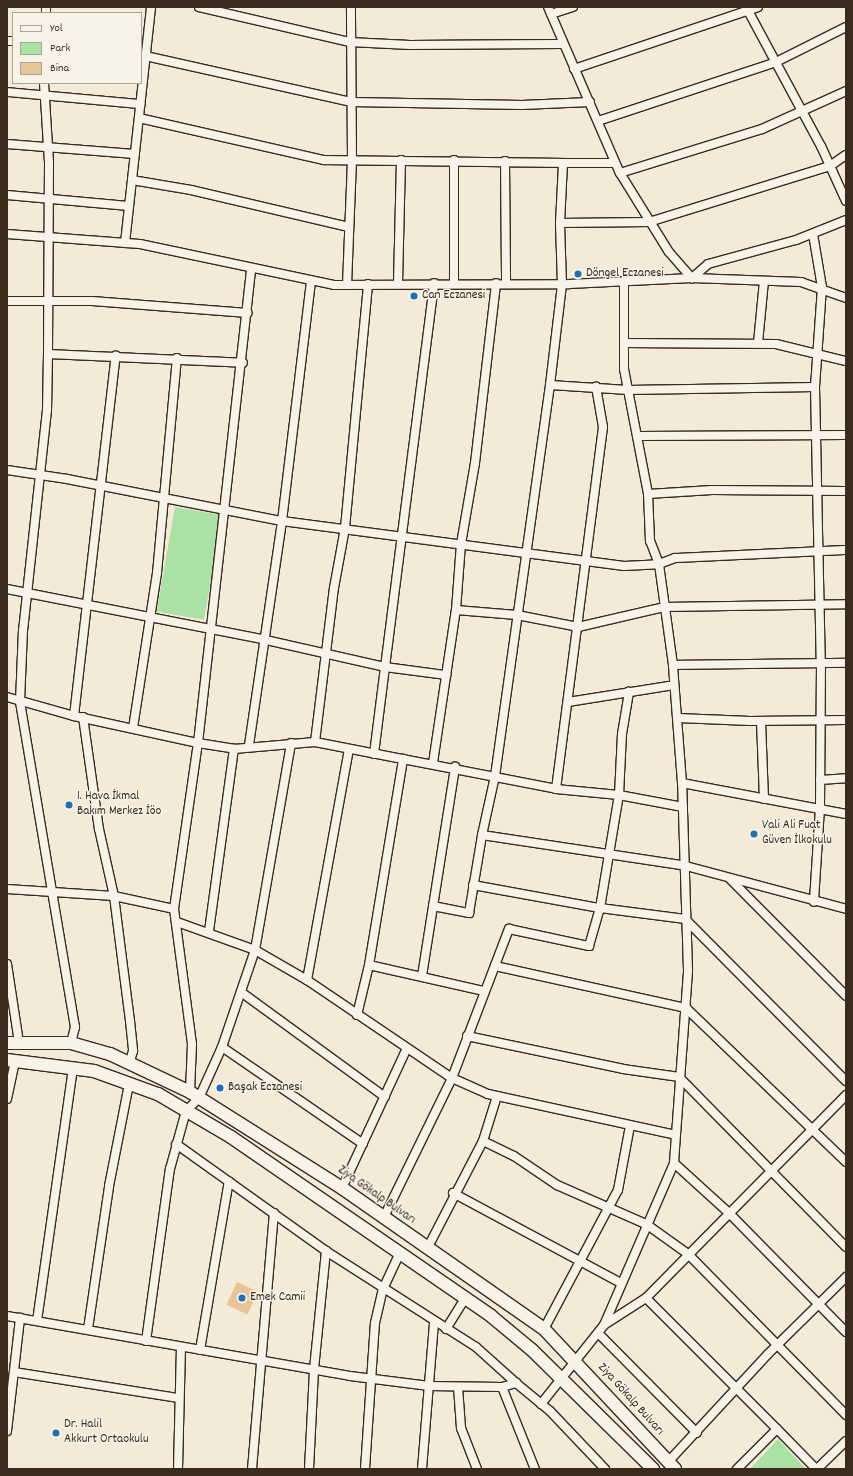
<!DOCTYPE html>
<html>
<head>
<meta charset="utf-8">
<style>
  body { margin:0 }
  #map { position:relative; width:853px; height:1476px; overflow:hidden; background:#f4ead8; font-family:Dekko,sans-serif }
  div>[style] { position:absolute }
  .green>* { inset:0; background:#aae1a4; transform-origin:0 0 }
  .building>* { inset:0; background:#e6c598; transform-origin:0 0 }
  .roads { filter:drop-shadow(1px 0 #3b2a1e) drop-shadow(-1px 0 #3b2a1e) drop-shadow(0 1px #3b2a1e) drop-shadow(0 -1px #3b2a1e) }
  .street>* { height:8px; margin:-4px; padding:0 4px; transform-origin:4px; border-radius:4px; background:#f7f3e8 }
  .secondary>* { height:12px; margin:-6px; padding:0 6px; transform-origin:6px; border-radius:6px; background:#f7f3e8 }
  .dots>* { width:11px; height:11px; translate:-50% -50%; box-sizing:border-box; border:2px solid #f7f3e8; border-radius:50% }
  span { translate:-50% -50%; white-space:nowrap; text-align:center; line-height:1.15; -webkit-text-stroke:3px #f7f3e8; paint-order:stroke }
  .poi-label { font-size:13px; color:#3b2a1e }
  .left { translate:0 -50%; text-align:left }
  .street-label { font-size:13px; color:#3b2a1e }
  .frame { position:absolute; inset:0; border:8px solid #3b2a1e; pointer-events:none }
  .legend { position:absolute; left:12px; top:12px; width:130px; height:72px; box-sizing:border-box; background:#f7f3e8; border:1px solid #aca397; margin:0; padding:5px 7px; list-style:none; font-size:12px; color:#3b2a1e }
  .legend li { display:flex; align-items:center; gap:8px; height:20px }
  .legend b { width:20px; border:1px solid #aca397 }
</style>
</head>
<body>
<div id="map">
  <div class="green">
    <div style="left:175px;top:507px;width:48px;height:106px;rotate:10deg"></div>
    <div style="clip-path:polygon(778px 1439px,806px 1469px,750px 1469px)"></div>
  </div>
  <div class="building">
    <div style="left:237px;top:1282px;width:23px;height:25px;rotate:25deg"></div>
  </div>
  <div class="roads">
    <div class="street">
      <div style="left:199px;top:7px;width:154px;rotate:13.1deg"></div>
      <div style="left:349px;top:42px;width:61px;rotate:2.8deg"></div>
      <div style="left:410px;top:45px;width:153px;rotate:-0.4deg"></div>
      <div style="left:548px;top:7px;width:181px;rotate:66.6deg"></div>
      <div style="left:620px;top:173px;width:93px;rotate:58.2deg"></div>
      <div style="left:669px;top:252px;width:35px;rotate:49deg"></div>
      <div style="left:692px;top:278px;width:21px;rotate:-41deg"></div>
      <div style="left:708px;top:264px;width:91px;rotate:-15.3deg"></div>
      <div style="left:796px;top:240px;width:54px;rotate:-21.8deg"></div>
      <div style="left:746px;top:7px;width:158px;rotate:61.7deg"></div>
      <div style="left:821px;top:146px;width:60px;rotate:65.6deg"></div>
      <div style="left:46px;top:13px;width:6px;rotate:-90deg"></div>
      <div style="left:551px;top:14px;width:23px;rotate:-18deg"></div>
      <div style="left:7px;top:41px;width:6px"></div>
      <div style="left:141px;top:55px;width:216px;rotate:12.6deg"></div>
      <div style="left:352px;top:102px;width:170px;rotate:1deg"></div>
      <div style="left:522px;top:105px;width:68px;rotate:-2.5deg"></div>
      <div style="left:574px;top:69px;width:194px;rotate:-18.6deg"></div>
      <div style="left:44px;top:83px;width:79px;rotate:86.4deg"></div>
      <div style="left:49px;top:162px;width:192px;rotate:90.3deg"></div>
      <div style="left:48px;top:354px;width:195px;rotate:2.6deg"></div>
      <div style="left:7px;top:92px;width:134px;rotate:5.2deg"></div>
      <div style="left:139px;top:118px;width:190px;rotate:12.8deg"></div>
      <div style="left:324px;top:160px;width:239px;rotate:0.7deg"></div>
      <div style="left:598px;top:121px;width:188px;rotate:-18.3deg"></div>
      <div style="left:776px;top:62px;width:78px;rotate:-26.6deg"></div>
      <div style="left:7px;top:144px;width:128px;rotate:4.5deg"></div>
      <div style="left:454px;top:160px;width:123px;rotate:90deg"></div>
      <div style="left:505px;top:161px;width:122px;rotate:89.5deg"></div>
      <div style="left:620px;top:173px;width:149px;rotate:-17.2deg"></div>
      <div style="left:762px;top:129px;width:92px;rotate:-24.3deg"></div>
      <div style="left:132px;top:180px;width:60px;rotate:9.6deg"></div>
      <div style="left:191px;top:190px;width:162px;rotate:13.2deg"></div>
      <div style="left:7px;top:195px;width:122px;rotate:5.2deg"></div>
      <div style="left:560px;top:223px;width:60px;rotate:-87.1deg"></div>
      <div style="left:563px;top:163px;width:52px"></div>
      <div style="left:7px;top:234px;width:133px;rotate:4.3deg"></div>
      <div style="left:140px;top:244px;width:198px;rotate:11.9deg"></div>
      <div style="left:334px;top:285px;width:235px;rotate:-0.2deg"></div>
      <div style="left:569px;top:284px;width:123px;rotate:-2.8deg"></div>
      <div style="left:692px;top:278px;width:109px;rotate:2.1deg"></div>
      <div style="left:801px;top:282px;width:48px;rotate:19.6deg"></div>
      <div style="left:813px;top:234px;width:54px;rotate:80.4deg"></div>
      <div style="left:822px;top:287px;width:100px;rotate:94deg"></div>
      <div style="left:815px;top:387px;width:276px;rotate:88.8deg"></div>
      <div style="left:821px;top:663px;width:145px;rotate:90.4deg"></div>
      <div style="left:820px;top:808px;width:94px;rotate:93.7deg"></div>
      <div style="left:125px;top:243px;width:237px;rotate:-83.7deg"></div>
      <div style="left:624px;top:281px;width:88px;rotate:90deg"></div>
      <div style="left:624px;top:369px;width:127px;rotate:79.1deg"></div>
      <div style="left:648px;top:494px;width:64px;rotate:-3.6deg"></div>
      <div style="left:712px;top:490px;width:134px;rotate:0.4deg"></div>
      <div style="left:398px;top:283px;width:123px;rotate:-88.6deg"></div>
      <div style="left:347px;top:285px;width:126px;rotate:-87.7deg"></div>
      <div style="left:352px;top:159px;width:152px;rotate:-90.4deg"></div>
      <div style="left:7px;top:301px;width:85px"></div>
      <div style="left:92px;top:301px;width:156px;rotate:4.4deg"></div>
      <div style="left:624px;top:343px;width:152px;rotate:0.4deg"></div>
      <div style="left:776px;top:344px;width:72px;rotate:13.7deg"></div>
      <div style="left:758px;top:343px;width:62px;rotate:-84.5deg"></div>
      <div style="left:48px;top:354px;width:56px;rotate:91deg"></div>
      <div style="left:47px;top:410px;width:221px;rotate:96.2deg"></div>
      <div style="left:23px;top:630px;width:72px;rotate:92.4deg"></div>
      <div style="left:20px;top:702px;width:330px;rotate:80.4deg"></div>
      <div style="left:75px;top:1027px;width:16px;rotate:104deg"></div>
      <div style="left:550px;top:385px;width:395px;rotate:98deg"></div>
      <div style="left:495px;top:776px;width:60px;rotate:102.4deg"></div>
      <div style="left:482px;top:835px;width:206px;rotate:8.6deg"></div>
      <div style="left:686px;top:866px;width:166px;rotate:15deg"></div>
      <div style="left:815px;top:387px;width:187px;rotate:179.1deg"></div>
      <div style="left:628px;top:390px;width:78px;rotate:-176.3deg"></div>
      <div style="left:550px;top:385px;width:102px;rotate:-83.2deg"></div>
      <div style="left:562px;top:284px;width:61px;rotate:-91.9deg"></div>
      <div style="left:560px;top:223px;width:89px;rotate:-0.6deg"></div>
      <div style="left:649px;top:222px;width:189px;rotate:-17.2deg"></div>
      <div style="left:830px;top:166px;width:19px;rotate:-35deg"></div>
      <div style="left:637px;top:436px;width:209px;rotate:-0.3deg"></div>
      <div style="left:7px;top:470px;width:61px;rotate:8.5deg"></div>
      <div style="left:67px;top:479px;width:219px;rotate:11.1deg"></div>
      <div style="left:282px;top:521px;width:345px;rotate:7.5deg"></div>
      <div style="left:624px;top:566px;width:35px;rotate:-3deg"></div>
      <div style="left:659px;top:564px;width:25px;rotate:-111deg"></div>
      <div style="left:650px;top:541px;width:47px;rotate:-92.4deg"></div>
      <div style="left:7px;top:589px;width:264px;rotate:11.1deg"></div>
      <div style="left:266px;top:640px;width:122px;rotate:12.8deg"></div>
      <div style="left:385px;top:667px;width:387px;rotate:-82.7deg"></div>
      <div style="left:456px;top:610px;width:61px;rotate:4.7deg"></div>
      <div style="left:517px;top:615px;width:62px;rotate:11.1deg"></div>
      <div style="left:578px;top:627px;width:88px;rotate:-13.1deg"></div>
      <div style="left:664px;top:607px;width:182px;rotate:-0.9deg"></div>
      <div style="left:673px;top:665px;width:102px;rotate:-97.9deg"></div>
      <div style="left:659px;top:564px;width:17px;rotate:-21deg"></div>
      <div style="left:675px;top:558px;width:171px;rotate:-2.7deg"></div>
      <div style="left:7px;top:697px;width:70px;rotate:15.8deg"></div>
      <div style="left:74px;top:716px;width:127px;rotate:12.3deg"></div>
      <div style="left:198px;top:743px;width:36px;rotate:9deg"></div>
      <div style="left:234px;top:749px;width:81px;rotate:-4.9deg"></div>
      <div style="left:315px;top:742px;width:246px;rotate:11deg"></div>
      <div style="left:556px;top:789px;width:63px;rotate:5.4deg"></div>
      <div style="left:619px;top:795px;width:65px;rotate:10.6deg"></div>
      <div style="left:568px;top:702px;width:107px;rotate:-9.1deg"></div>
      <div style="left:74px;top:716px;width:363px;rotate:-83.4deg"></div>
      <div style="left:83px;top:717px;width:113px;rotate:81.9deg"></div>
      <div style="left:99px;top:829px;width:69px;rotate:77.4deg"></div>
      <div style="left:114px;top:896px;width:126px;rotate:82.7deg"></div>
      <div style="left:130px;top:1021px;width:30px;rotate:84deg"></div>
      <div style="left:133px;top:1051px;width:14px;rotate:107deg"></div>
      <div style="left:678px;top:718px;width:72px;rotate:2.4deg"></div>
      <div style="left:750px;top:721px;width:96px;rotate:-0.6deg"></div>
      <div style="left:761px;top:721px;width:78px;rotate:87.8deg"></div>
      <div style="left:133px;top:728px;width:157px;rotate:-81.2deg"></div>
      <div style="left:157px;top:573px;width:216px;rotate:-84.7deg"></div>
      <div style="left:315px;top:742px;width:155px;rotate:-83deg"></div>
      <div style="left:334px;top:588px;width:61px;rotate:-79.6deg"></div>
      <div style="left:345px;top:528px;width:245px;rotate:-84.6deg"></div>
      <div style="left:249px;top:745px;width:226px;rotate:-81.6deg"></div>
      <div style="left:282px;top:521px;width:242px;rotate:-83.1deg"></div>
      <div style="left:374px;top:754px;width:88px;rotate:-82.8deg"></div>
      <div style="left:385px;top:667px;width:62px;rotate:7.5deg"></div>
      <div style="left:433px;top:763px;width:155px;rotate:-81.5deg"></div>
      <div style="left:456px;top:610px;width:66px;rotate:-85.7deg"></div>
      <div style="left:461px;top:544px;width:82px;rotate:-80.2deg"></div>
      <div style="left:475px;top:463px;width:181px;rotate:-83.3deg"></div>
      <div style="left:820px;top:780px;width:26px;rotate:-4deg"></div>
      <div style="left:682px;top:783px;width:167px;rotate:10.7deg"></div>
      <div style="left:556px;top:789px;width:365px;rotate:-82.6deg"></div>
      <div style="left:603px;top:427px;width:41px;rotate:-99.9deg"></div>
      <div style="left:731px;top:880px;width:163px;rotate:45.2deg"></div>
      <div style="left:473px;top:885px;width:129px;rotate:10.3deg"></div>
      <div style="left:600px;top:908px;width:86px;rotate:7.4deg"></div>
      <div style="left:685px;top:919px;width:228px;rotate:45.2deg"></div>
      <div style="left:7px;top:889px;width:107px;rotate:3.7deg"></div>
      <div style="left:114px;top:896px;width:61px;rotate:12.2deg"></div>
      <div style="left:433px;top:906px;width:37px;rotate:11deg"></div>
      <div style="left:469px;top:913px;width:79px;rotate:-80.5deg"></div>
      <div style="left:177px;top:922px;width:83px;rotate:19.7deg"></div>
      <div style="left:255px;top:950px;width:60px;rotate:30deg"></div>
      <div style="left:307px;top:980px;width:175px;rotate:34.1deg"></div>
      <div style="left:452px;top:1078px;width:39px;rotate:24deg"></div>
      <div style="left:488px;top:1094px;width:192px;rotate:12.3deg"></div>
      <div style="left:676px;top:1135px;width:165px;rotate:-85.8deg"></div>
      <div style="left:688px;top:970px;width:187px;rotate:-91.8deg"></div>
      <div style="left:682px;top:783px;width:118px;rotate:-94.4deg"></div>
      <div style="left:673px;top:665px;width:173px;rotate:-0.7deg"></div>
      <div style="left:209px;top:931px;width:184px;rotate:-82.2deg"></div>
      <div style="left:7px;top:964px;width:79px;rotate:81.3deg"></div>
      <div style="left:369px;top:965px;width:117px;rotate:12.8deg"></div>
      <div style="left:495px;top:966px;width:196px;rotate:12.4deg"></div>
      <div style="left:686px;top:1008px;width:222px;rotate:43.9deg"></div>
      <div style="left:422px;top:976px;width:212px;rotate:-81deg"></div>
      <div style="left:307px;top:980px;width:234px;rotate:-79.7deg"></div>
      <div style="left:241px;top:992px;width:178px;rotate:36.1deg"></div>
      <div style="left:357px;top:1015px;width:51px;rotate:-76.5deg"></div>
      <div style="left:369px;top:965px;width:209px;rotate:-80.6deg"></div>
      <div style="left:467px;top:1036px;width:159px;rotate:11.9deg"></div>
      <div style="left:623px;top:1069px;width:57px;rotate:8.1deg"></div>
      <div style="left:679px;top:1077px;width:238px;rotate:45.5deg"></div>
      <div style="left:222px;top:1047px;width:171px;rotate:34.5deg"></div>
      <div style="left:190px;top:1092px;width:48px;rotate:-87.6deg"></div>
      <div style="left:192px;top:1044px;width:136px;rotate:-97.6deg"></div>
      <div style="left:174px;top:909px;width:168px;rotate:-81.8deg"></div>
      <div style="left:198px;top:743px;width:476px;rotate:-83.6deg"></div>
      <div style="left:7px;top:1099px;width:39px;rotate:-78deg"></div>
      <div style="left:483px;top:1141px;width:34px;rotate:26deg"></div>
      <div style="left:514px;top:1156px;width:52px;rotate:34deg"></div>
      <div style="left:557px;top:1185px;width:97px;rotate:23.7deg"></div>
      <div style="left:646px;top:1224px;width:52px;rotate:35.5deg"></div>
      <div style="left:688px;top:1254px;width:226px;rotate:45.5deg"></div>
      <div style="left:674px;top:1163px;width:74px;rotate:42.3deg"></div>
      <div style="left:729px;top:1213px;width:167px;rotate:45.5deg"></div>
      <div style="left:342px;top:1188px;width:152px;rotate:-65.1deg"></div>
      <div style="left:453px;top:1193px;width:191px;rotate:28.2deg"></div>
      <div style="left:384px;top:1217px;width:155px;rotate:-63.9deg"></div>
      <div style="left:452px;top:1078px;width:160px;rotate:-69.1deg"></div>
      <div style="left:509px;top:929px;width:82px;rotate:12deg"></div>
      <div style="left:589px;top:946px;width:40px;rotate:-74deg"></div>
      <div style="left:600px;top:908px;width:115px;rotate:-80.5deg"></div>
      <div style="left:619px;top:795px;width:61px;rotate:-87.2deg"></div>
      <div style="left:622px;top:734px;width:43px;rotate:-80.5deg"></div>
      <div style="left:427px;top:1249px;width:122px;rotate:-62.6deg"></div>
      <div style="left:483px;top:1141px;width:47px;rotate:-72.7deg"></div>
      <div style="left:646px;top:1298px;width:185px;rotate:45deg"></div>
      <div style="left:777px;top:1429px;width:57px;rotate:135deg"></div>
      <div style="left:7px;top:1316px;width:348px;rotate:9.9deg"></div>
      <div style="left:350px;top:1376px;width:80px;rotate:7.2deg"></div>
      <div style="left:429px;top:1386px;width:73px;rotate:0.8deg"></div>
      <div style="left:502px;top:1387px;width:15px;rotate:-16deg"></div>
      <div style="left:516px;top:1383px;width:54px;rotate:-138deg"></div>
      <div style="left:476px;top:1347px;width:178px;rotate:-147.4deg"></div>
      <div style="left:326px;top:1251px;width:184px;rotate:-144.5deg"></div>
      <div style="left:37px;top:1321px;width:256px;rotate:-81.9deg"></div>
      <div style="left:604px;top:1325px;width:50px;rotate:-32.7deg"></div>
      <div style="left:646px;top:1298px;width:285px;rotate:-45.4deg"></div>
      <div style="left:88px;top:1329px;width:145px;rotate:-81.6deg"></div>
      <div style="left:109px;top:1186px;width:104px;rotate:-78.9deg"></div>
      <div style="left:446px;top:1329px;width:36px;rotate:-58deg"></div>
      <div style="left:544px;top:1329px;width:157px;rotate:-62deg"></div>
      <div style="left:618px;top:1190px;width:65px;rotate:-79.4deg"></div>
      <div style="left:599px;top:1334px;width:139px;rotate:45.3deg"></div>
      <div style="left:146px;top:1341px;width:174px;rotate:-82.1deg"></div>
      <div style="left:170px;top:1169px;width:60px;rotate:-74.6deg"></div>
      <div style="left:186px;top:1111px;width:18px;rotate:-45deg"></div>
      <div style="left:199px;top:1098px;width:56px;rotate:-65.7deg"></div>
      <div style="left:222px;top:1047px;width:102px;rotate:-71.2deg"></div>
      <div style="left:255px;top:950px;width:210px;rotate:-80.1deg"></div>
      <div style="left:200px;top:1350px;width:171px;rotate:-80.3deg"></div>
      <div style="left:14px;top:1372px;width:167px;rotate:9deg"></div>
      <div style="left:516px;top:1383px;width:44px;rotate:39.5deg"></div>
      <div style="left:550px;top:1411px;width:80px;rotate:46.5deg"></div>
      <div style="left:458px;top:1387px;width:41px;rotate:85.8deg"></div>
      <div style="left:461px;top:1428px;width:44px;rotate:68.7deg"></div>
      <div style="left:502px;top:1387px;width:88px;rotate:68.1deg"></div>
      <div style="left:541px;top:1404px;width:101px;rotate:-51.4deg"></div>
      <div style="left:604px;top:1325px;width:176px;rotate:-66.6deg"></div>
      <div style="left:674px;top:1163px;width:28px;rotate:-86deg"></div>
      <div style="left:777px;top:1429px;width:56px;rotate:45.7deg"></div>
      <div style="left:7px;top:1431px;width:114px;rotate:-83.4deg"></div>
      <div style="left:668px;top:1462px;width:147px;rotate:-47.2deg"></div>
      <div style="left:768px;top:1354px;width:110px;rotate:-44.6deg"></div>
      <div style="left:178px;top:1469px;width:122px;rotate:-88.6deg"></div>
      <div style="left:252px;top:1469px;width:257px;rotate:-85.1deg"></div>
      <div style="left:309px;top:1469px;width:100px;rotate:-87.1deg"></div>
      <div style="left:314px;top:1369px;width:119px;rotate:-84.2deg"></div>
      <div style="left:365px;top:1469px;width:146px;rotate:-86.1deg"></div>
      <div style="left:375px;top:1323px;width:35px;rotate:-77deg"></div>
      <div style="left:383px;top:1289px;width:40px;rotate:-65deg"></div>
      <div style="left:422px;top:1469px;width:147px;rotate:-85.3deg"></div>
      <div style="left:817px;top:1469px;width:40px;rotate:-44deg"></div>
    </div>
    <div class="secondary">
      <div style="left:7px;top:1043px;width:64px"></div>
      <div style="left:71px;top:1043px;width:41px;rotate:15.8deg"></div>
      <div style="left:110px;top:1054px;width:89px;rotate:25.4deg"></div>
      <div style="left:190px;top:1092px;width:180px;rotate:32.3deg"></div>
      <div style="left:342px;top:1188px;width:246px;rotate:34.9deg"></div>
      <div style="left:544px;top:1329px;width:192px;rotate:46.9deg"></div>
      <div style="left:7px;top:1060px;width:88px;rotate:7.2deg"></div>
      <div style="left:94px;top:1071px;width:68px;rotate:19.8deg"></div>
      <div style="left:158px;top:1094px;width:85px;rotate:30.5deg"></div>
      <div style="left:231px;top:1137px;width:316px;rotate:34.5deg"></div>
      <div style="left:491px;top:1316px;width:53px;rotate:39.7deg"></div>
      <div style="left:532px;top:1350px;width:170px;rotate:44.5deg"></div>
    </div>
  </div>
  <div class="dots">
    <div style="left:578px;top:274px;background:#1f6fb2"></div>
    <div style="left:414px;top:296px;background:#1f6fb2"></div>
    <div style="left:69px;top:805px;background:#1f6fb2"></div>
    <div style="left:754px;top:834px;background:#1f6fb2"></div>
    <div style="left:220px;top:1088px;background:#1f6fb2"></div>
    <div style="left:242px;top:1298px;background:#1f6fb2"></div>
    <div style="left:56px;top:1433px;background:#1f6fb2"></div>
  </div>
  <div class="poi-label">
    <span class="left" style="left:586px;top:274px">Döngel Eczanesi</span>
    <span class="left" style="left:422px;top:296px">Can Eczanesi</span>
    <span class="left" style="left:77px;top:805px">1. Hava İkmal<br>Bakım Merkez İöo</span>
    <span class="left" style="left:762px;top:834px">Vali Ali Fuat<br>Güven İlkokulu</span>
    <span class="left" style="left:228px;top:1088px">Başak Eczanesi</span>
    <span class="left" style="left:250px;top:1298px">Emek Camii</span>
    <span class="left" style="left:64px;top:1433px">Dr. Halil<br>Akkurt Ortaokulu</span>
  </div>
  <div class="street-label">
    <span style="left:376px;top:1196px;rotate:35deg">Ziya Gökalp Bulvarı</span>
    <span style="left:630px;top:1400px;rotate:48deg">Ziya Gökalp Bulvarı</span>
  </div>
  <div class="frame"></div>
  <ul class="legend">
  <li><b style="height:5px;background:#f7f3e8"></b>Yol</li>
  <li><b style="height:11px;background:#aae1a4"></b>Park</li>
  <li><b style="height:11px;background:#e6c598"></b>Bina</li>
  </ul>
</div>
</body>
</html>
